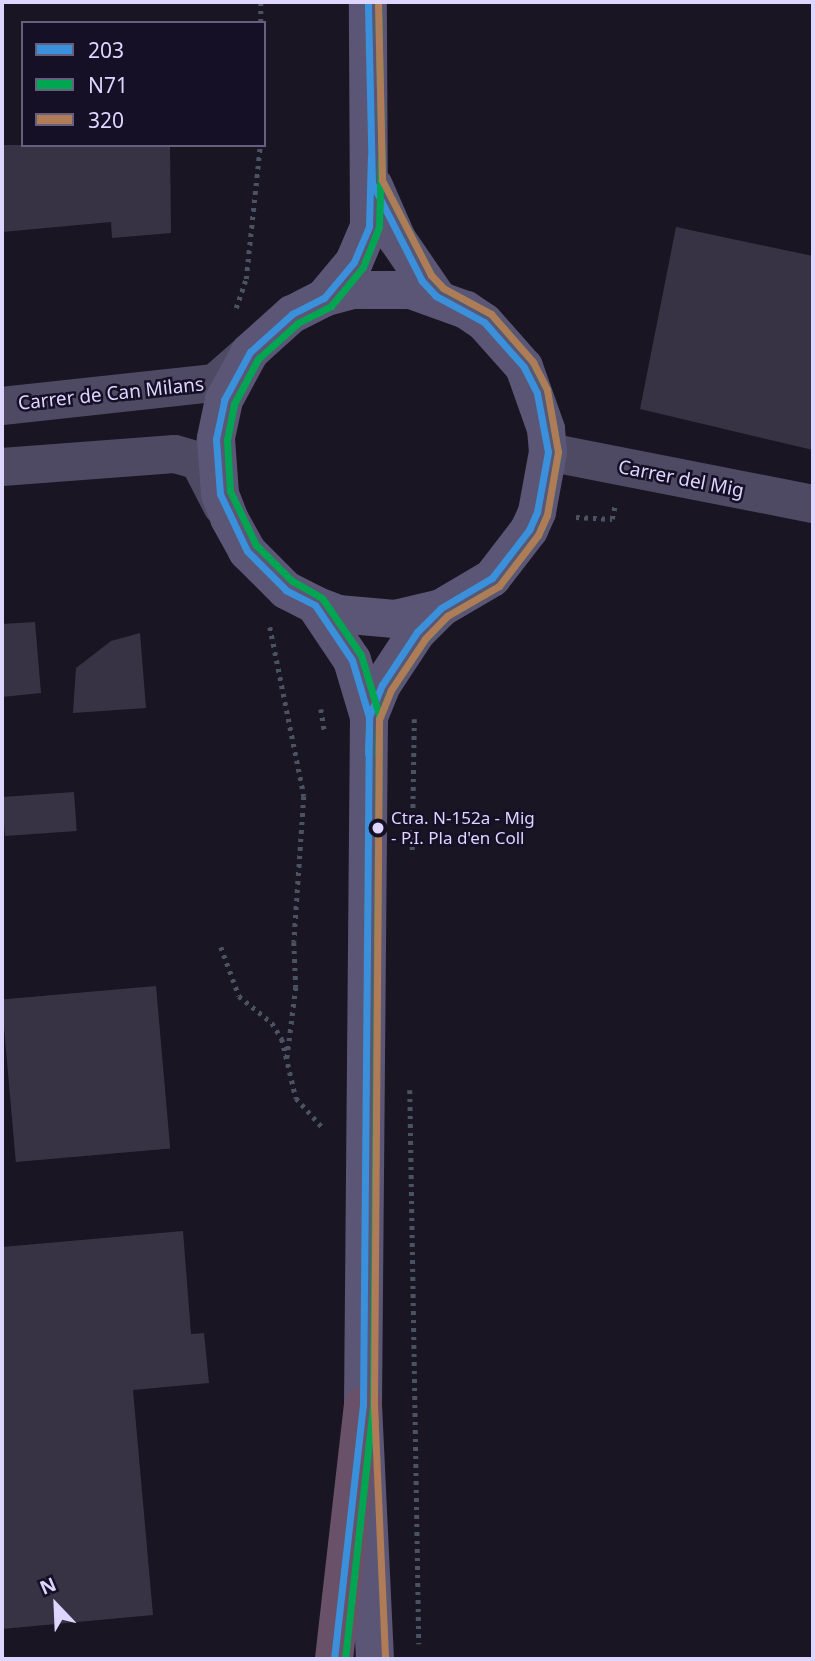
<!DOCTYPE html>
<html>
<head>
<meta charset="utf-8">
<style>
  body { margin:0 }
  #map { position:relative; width:815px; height:1661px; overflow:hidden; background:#191522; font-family:"Noto Sans",sans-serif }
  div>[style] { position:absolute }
  .building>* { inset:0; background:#383344; transform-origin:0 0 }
  .path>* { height:4.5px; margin-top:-2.25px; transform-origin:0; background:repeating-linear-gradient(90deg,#495363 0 3.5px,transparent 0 8.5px) }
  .minor>* { height:38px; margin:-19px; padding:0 19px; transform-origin:19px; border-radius:19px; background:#4e4a63 }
  .secondary>* { height:38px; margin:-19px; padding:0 19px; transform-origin:19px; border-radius:19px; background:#5b5675 }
  .motorway>* { height:38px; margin:-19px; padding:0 19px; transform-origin:19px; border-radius:19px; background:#695169 }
  .bus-1>* { height:7px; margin:-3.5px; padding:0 3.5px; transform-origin:3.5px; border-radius:3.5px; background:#3a90db }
  .bus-2>* { height:7px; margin:-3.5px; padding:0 3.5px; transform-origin:3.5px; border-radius:3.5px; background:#00a651 }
  .bus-3>* { height:7px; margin:-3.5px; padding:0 3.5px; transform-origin:3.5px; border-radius:3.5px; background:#b07c57 }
  .dots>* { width:19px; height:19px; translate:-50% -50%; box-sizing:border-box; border:4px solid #161027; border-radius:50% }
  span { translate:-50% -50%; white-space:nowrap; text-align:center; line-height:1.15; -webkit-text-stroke:5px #161027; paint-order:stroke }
  .bus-label { font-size:17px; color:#dfd6ff }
  .left { translate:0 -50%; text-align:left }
  .street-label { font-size:19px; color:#dfd6ff }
  .frame { position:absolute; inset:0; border:4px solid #dfd6ff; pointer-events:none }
  .legend { position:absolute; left:21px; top:21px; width:245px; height:126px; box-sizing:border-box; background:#161027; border:2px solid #665f7d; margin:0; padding:9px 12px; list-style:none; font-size:21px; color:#dfd6ff }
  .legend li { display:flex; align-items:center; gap:14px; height:35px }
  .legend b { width:35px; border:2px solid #665f7d }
  .north { position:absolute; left:21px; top:1570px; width:70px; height:70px; -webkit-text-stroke:5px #161027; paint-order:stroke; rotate:337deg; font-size:19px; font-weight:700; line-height:28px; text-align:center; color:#dfd6ff }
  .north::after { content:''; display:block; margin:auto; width:24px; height:32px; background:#dfd6ff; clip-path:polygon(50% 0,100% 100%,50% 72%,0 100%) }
</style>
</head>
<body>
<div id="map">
  <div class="building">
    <div style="clip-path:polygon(2px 145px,170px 145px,171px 233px,112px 238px,111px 222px,2px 232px)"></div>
    <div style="clip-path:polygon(676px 227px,813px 256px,813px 450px,640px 409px)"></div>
    <div style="clip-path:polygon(35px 622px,41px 693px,2px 697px,2px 624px)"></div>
    <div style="clip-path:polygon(140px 633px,146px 708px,73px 713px,76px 668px,111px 641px)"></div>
    <div style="left:74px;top:792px;width:39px;height:72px;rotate:86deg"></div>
    <div style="left:156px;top:986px;width:163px;height:155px;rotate:85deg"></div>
    <div style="clip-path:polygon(183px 1231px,191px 1334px,204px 1333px,209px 1383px,133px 1390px,153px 1615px,2px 1629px,2px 1247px)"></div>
  </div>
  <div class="path">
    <div style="left:261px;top:2px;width:21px;rotate:90deg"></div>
    <div style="left:236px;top:308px;width:31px;rotate:-71deg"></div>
    <div style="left:246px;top:279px;width:135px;rotate:-84deg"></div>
    <div style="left:576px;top:517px;width:36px;rotate:3deg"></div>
    <div style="left:612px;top:519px;width:14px;rotate:-78deg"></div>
    <div style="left:270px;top:627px;width:172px;rotate:78.6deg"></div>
    <div style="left:304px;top:796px;width:146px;rotate:93.9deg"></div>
    <div style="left:294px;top:942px;width:45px;rotate:87.5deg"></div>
    <div style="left:296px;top:987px;width:73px;rotate:97.1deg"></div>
    <div style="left:321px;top:709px;width:25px;rotate:81deg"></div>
    <div style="left:412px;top:850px;width:131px;rotate:-89.1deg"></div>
    <div style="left:221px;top:947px;width:52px;rotate:69.8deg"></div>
    <div style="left:239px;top:996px;width:43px;rotate:39.3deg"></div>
    <div style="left:272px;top:1023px;width:19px;rotate:58deg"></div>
    <div style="left:282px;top:1039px;width:61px;rotate:76.7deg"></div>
    <div style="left:296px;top:1098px;width:39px;rotate:48deg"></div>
    <div style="left:410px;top:1090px;width:554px;rotate:89.07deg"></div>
  </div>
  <div class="minor">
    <div style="left:2px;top:406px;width:214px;rotate:-6.2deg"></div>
    <div style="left:215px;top:383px;width:47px;rotate:-41.5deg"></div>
    <div style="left:548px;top:452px;width:270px;rotate:11.1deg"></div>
    <div style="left:2px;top:467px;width:173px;rotate:-4.3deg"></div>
    <div style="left:175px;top:454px;width:25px;rotate:16deg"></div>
    <div style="left:199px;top:461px;width:51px;rotate:62.9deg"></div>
  </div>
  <div class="secondary">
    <div style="left:374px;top:186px;width:58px;rotate:66.5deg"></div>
    <div style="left:397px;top:239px;width:69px;rotate:55.6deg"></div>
    <div style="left:324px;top:298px;width:47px;rotate:-50.2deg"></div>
    <div style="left:354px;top:262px;width:39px;rotate:-67deg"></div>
    <div style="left:369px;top:226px;width:224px;rotate:-90.3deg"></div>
    <div style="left:315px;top:605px;width:66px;rotate:56.1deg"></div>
    <div style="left:352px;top:660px;width:59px;rotate:73.4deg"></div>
    <div style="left:369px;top:717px;width:688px;rotate:90.5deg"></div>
    <div style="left:363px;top:1405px;width:254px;rotate:87.3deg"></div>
    <div style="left:369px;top:717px;width:35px;rotate:-68deg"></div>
    <div style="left:382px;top:685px;width:64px;rotate:-56.6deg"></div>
    <div style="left:417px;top:632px;width:34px;rotate:-45deg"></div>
    <div style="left:441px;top:608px;width:59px;rotate:-30.5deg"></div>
    <div style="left:492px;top:578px;width:61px;rotate:-52.4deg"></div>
    <div style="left:529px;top:530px;width:20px;rotate:-66deg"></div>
    <div style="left:537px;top:512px;width:61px;rotate:-79.6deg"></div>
    <div style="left:548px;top:452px;width:23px;rotate:-95deg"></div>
    <div style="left:546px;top:429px;width:66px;rotate:-109.5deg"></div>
    <div style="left:524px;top:367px;width:60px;rotate:-131.6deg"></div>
    <div style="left:484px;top:322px;width:22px;rotate:-146deg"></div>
    <div style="left:466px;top:310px;width:59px;rotate:-160deg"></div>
    <div style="left:411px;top:290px;width:58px;rotate:180deg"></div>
    <div style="left:353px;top:290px;width:30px;rotate:165deg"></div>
    <div style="left:324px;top:298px;width:36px;rotate:153deg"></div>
    <div style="left:292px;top:314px;width:57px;rotate:137.9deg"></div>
    <div style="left:250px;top:352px;width:55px;rotate:118.4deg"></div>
    <div style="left:224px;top:400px;width:40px;rotate:102deg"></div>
    <div style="left:216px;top:439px;width:55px;rotate:85.8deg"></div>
    <div style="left:220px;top:494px;width:26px;rotate:69deg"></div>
    <div style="left:229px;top:518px;width:38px;rotate:61deg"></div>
    <div style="left:247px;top:551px;width:55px;rotate:45deg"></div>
    <div style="left:286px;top:590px;width:33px;rotate:27deg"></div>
    <div style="left:315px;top:605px;width:25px;rotate:21deg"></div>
    <div style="left:338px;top:614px;width:57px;rotate:5deg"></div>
    <div style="left:395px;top:619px;width:47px;rotate:-13.4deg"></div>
  </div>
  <div class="motorway">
    <div style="left:334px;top:1659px;width:256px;rotate:-83.5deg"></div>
  </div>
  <div class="bus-1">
    <div style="left:368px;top:753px;width:36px;rotate:-88deg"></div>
    <div style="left:369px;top:717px;width:59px;rotate:-106.6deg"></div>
    <div style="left:352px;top:660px;width:66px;rotate:-123.9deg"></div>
    <div style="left:315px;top:605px;width:33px;rotate:-153deg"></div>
    <div style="left:286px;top:590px;width:55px;rotate:-135deg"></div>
    <div style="left:247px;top:551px;width:63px;rotate:-115.3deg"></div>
    <div style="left:220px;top:494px;width:55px;rotate:-94.2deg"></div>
    <div style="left:216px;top:439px;width:40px;rotate:-78deg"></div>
    <div style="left:224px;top:400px;width:55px;rotate:-61.6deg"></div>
    <div style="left:250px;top:352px;width:57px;rotate:-42.1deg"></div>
    <div style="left:292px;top:314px;width:36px;rotate:-27deg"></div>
    <div style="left:324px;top:298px;width:47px;rotate:-50.2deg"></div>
    <div style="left:354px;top:262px;width:39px;rotate:-67deg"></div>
    <div style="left:369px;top:226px;width:70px;rotate:-88.4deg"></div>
    <div style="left:334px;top:1659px;width:256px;rotate:-83.5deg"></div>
    <div style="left:363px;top:1405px;width:688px;rotate:-89.5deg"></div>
    <div style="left:369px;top:717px;width:35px;rotate:-68deg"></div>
    <div style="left:382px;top:685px;width:64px;rotate:-56.6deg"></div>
    <div style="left:417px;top:632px;width:34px;rotate:-45deg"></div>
    <div style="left:441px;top:608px;width:59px;rotate:-30.5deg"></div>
    <div style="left:492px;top:578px;width:61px;rotate:-52.4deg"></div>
    <div style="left:529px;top:530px;width:20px;rotate:-66deg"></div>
    <div style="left:537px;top:512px;width:61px;rotate:-79.6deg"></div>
    <div style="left:548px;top:452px;width:60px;rotate:-100.6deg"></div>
    <div style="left:537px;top:393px;width:29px;rotate:-117deg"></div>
    <div style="left:524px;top:367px;width:60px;rotate:-131.6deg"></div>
    <div style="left:484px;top:322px;width:55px;rotate:-151.6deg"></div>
    <div style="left:436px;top:296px;width:21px;rotate:-133deg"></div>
    <div style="left:422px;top:281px;width:110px;rotate:-117deg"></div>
    <div style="left:372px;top:183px;width:181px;rotate:-91.3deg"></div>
  </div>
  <div class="bus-2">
    <div style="left:378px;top:753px;width:38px;rotate:-88deg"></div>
    <div style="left:379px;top:715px;width:63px;rotate:-106.7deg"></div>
    <div style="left:361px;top:655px;width:69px;rotate:-124.4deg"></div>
    <div style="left:322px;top:598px;width:34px;rotate:-150deg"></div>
    <div style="left:292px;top:581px;width:51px;rotate:-135deg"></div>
    <div style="left:256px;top:545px;width:60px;rotate:-115.7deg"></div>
    <div style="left:230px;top:491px;width:51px;rotate:-93.4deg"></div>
    <div style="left:227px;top:440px;width:37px;rotate:-79deg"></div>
    <div style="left:234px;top:404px;width:51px;rotate:-61.9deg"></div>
    <div style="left:258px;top:359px;width:54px;rotate:-42deg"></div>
    <div style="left:298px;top:323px;width:37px;rotate:-27deg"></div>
    <div style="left:331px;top:306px;width:50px;rotate:-50.6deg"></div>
    <div style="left:363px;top:267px;width:43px;rotate:-68.2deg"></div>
    <div style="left:379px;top:227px;width:71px;rotate:-88.4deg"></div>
    <div style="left:345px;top:1659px;width:256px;rotate:-83.7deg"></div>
    <div style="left:373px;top:1405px;width:686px;rotate:-89.5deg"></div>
    <div style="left:379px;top:719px;width:31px;rotate:-68deg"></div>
    <div style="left:391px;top:690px;width:61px;rotate:-56.3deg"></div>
    <div style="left:425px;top:639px;width:32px;rotate:-46deg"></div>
    <div style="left:447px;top:616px;width:60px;rotate:-30deg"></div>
    <div style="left:499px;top:586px;width:64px;rotate:-52.6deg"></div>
    <div style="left:538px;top:535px;width:22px;rotate:-66deg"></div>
    <div style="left:547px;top:515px;width:64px;rotate:-80.1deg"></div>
    <div style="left:558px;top:452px;width:63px;rotate:-100.1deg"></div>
    <div style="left:547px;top:390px;width:31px;rotate:-117deg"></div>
    <div style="left:533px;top:362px;width:64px;rotate:-131.2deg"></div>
    <div style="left:491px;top:314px;width:55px;rotate:-151.6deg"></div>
    <div style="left:443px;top:288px;width:18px;rotate:-133deg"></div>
    <div style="left:431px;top:275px;width:107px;rotate:-117.3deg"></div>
    <div style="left:382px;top:180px;width:178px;rotate:-91.3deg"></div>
  </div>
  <div class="bus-3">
    <div style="left:378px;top:2px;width:178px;rotate:88.7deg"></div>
    <div style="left:382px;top:180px;width:107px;rotate:62.7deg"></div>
    <div style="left:431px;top:275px;width:18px;rotate:47deg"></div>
    <div style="left:443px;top:288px;width:55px;rotate:28.4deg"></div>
    <div style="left:491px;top:314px;width:64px;rotate:48.8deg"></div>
    <div style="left:533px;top:362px;width:31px;rotate:63deg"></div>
    <div style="left:547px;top:390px;width:63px;rotate:79.9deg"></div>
    <div style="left:558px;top:452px;width:64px;rotate:99.9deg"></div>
    <div style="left:547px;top:515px;width:22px;rotate:114deg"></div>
    <div style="left:538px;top:535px;width:64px;rotate:127.4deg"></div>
    <div style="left:499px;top:586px;width:60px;rotate:150deg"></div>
    <div style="left:447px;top:616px;width:32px;rotate:134deg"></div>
    <div style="left:425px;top:639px;width:61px;rotate:123.7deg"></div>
    <div style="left:391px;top:690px;width:31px;rotate:112deg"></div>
    <div style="left:379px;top:719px;width:686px;rotate:90.42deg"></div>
    <div style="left:374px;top:1405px;width:254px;rotate:87.5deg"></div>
  </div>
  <div class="dots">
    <div style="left:378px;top:828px;background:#dfd6ff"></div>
  </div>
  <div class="bus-label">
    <span class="left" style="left:391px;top:828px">Ctra. N-152a - Mig<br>- P.I. Pla d'en Coll</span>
  </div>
  <div class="street-label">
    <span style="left:111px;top:394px;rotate:-6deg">Carrer de Can Milans</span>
    <span style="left:681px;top:479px;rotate:11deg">Carrer del Mig</span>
  </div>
  <div class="frame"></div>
  <ul class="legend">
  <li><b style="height:9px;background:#3a90db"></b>203</li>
  <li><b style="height:9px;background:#00a651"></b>N71</li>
  <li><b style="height:9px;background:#b07c57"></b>320</li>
  </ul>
  <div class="north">N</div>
</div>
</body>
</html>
